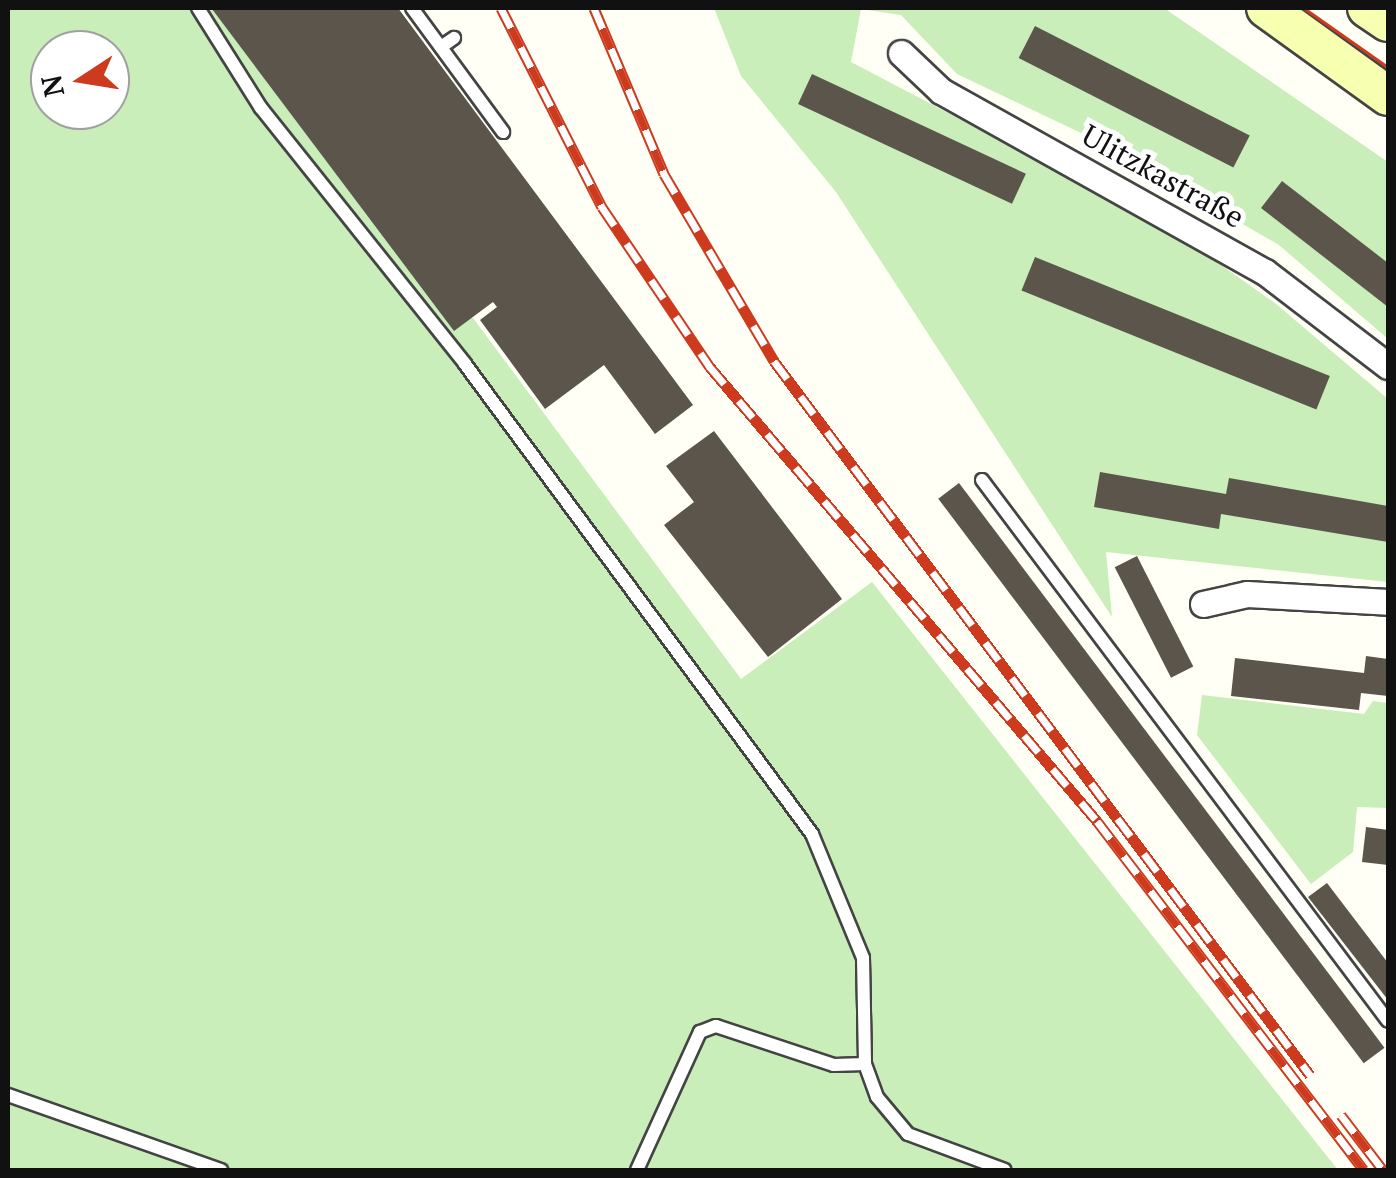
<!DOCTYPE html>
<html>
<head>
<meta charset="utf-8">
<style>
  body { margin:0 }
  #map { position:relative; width:1396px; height:1178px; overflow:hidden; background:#fffff5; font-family:"PT Serif",serif }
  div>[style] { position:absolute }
  .green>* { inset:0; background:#caeeba }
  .building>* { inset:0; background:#5b554c; transform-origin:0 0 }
  .roads { filter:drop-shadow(2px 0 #444) drop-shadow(-2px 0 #444) drop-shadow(0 2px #444) drop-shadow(0 -2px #444) }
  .service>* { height:12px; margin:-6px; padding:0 6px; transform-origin:6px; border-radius:6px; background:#fff }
  .minor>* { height:25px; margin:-12.5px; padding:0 12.5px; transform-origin:12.5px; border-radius:12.5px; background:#fff }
  .secondary>* { height:38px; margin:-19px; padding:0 19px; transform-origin:19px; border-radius:19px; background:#f7ffb0 }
  .tram>* { height:2.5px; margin:-1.25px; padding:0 1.25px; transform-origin:1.25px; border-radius:1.25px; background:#cd3a1d }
  .rail>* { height:11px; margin-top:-5.5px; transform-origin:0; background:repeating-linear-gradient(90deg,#fff 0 22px,#cd3a1d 0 44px); box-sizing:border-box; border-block:2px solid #cd3a1d }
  span { translate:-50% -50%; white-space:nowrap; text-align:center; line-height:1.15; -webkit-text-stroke:10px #fff; paint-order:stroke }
  .street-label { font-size:30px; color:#111 }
  .frame { position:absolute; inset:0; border:10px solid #111; pointer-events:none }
  .north { position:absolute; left:30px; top:30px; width:100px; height:100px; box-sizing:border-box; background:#fff; border:2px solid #a0a0a0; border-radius:50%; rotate:258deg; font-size:28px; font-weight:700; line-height:40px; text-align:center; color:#111 }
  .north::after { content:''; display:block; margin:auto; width:35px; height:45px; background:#cd3a1d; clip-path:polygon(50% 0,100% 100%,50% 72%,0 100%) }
</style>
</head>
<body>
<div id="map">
  <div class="green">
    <div style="clip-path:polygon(evenodd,8px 8px,243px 8px,741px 679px,872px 582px,1338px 1170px,8px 1170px,8px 8px,50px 50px,110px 50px,110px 110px,50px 110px,50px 50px)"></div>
    <div style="clip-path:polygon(714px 8px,1164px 8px,1388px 162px,1388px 339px,1279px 245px,1104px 144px,957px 74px,901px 15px,861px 9px,851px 62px,1168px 228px,1275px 303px,1388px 399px,1388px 582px,1106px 552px,1112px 617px,836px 192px,741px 76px)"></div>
    <div style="clip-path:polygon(1202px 695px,1364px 714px,1373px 701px,1388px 703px,1388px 808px,1357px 807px,1353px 852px,1311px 884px,1197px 735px)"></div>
  </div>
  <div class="building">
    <div style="clip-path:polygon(398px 8px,693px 405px,655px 434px,604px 365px,545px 409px,480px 320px,497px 307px,493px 302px,454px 331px,212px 9px)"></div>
    <div style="left:1035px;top:26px;width:241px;height:36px;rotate:27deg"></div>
    <div style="left:812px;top:74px;width:236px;height:33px;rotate:25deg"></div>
    <div style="clip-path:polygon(1282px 181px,1388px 263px,1388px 307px,1261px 208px)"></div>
    <div style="left:1035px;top:257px;width:318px;height:36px;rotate:22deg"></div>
    <div style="clip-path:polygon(714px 431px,842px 599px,768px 657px,664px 525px,694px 502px,666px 466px)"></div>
    <div style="clip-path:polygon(1100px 472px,1226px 494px,1229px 478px,1388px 506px,1388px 542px,1221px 514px,1219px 529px,1094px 507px)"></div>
    <div style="left:959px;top:483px;width:707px;height:26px;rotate:53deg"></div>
    <div style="left:1137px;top:556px;width:124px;height:25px;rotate:63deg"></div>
    <div style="clip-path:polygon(1366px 656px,1388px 659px,1388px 696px,1361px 693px,1359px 710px,1231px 696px,1235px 658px,1364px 673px)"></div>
    <div style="clip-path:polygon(1366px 827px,1388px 830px,1388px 865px,1362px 862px)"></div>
    <div style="clip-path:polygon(1327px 883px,1388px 963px,1388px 1000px,1308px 897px)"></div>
  </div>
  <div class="roads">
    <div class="service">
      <div style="left:198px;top:8px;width:118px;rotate:57.8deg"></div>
      <div style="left:261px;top:108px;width:327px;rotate:51.4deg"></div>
      <div style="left:465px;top:364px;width:584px;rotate:53.56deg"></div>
      <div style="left:812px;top:834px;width:134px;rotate:67.6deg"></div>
      <div style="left:863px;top:958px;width:106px;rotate:88.9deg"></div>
      <div style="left:865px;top:1064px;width:35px;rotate:70deg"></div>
      <div style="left:877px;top:1097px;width:48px;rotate:50deg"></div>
      <div style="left:908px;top:1134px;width:103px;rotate:20.4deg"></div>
      <div style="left:412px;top:8px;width:154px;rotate:53.7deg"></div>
      <div style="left:441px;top:47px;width:16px;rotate:-35deg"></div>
      <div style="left:982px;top:480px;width:676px;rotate:53.11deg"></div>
      <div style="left:8px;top:1095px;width:226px;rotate:19.4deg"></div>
      <div style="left:637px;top:1170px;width:152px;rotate:-65.5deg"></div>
      <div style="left:700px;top:1032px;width:17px;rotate:-21deg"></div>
      <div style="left:716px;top:1026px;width:124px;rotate:18.3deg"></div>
      <div style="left:834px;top:1065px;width:31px;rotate:-2deg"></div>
    </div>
    <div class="minor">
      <div style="left:901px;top:53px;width:55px;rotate:43.5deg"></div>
      <div style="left:941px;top:91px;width:371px;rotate:29.2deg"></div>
      <div style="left:1265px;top:272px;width:155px;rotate:37.4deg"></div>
      <div style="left:1203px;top:604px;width:45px;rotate:-12.8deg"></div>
      <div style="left:1247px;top:594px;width:141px;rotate:3.2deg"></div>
    </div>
    <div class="secondary">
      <div style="left:1266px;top:8px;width:150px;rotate:35.8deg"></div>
      <div style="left:1367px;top:8px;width:25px;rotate:34deg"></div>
    </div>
  </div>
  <div class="tram">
    <div style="left:1304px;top:8px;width:103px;rotate:35.1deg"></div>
  </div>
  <div class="rail">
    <div style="left:501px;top:8px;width:223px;rotate:63.1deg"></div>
    <div style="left:602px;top:207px;width:193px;rotate:56deg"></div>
    <div style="left:710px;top:367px;width:597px;rotate:49.55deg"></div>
    <div style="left:1097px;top:821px;width:439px;rotate:52.6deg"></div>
    <div style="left:594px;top:8px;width:180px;rotate:67.1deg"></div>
    <div style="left:664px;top:174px;width:217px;rotate:59.5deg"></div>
    <div style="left:774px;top:361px;width:893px;rotate:53.1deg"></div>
    <div style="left:1341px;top:1115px;width:69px;rotate:52.6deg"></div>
  </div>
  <div class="street-label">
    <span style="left:1163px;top:176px;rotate:29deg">Ulitzkastraße</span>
  </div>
  <div class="frame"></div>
  <div class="north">N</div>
</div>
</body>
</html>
